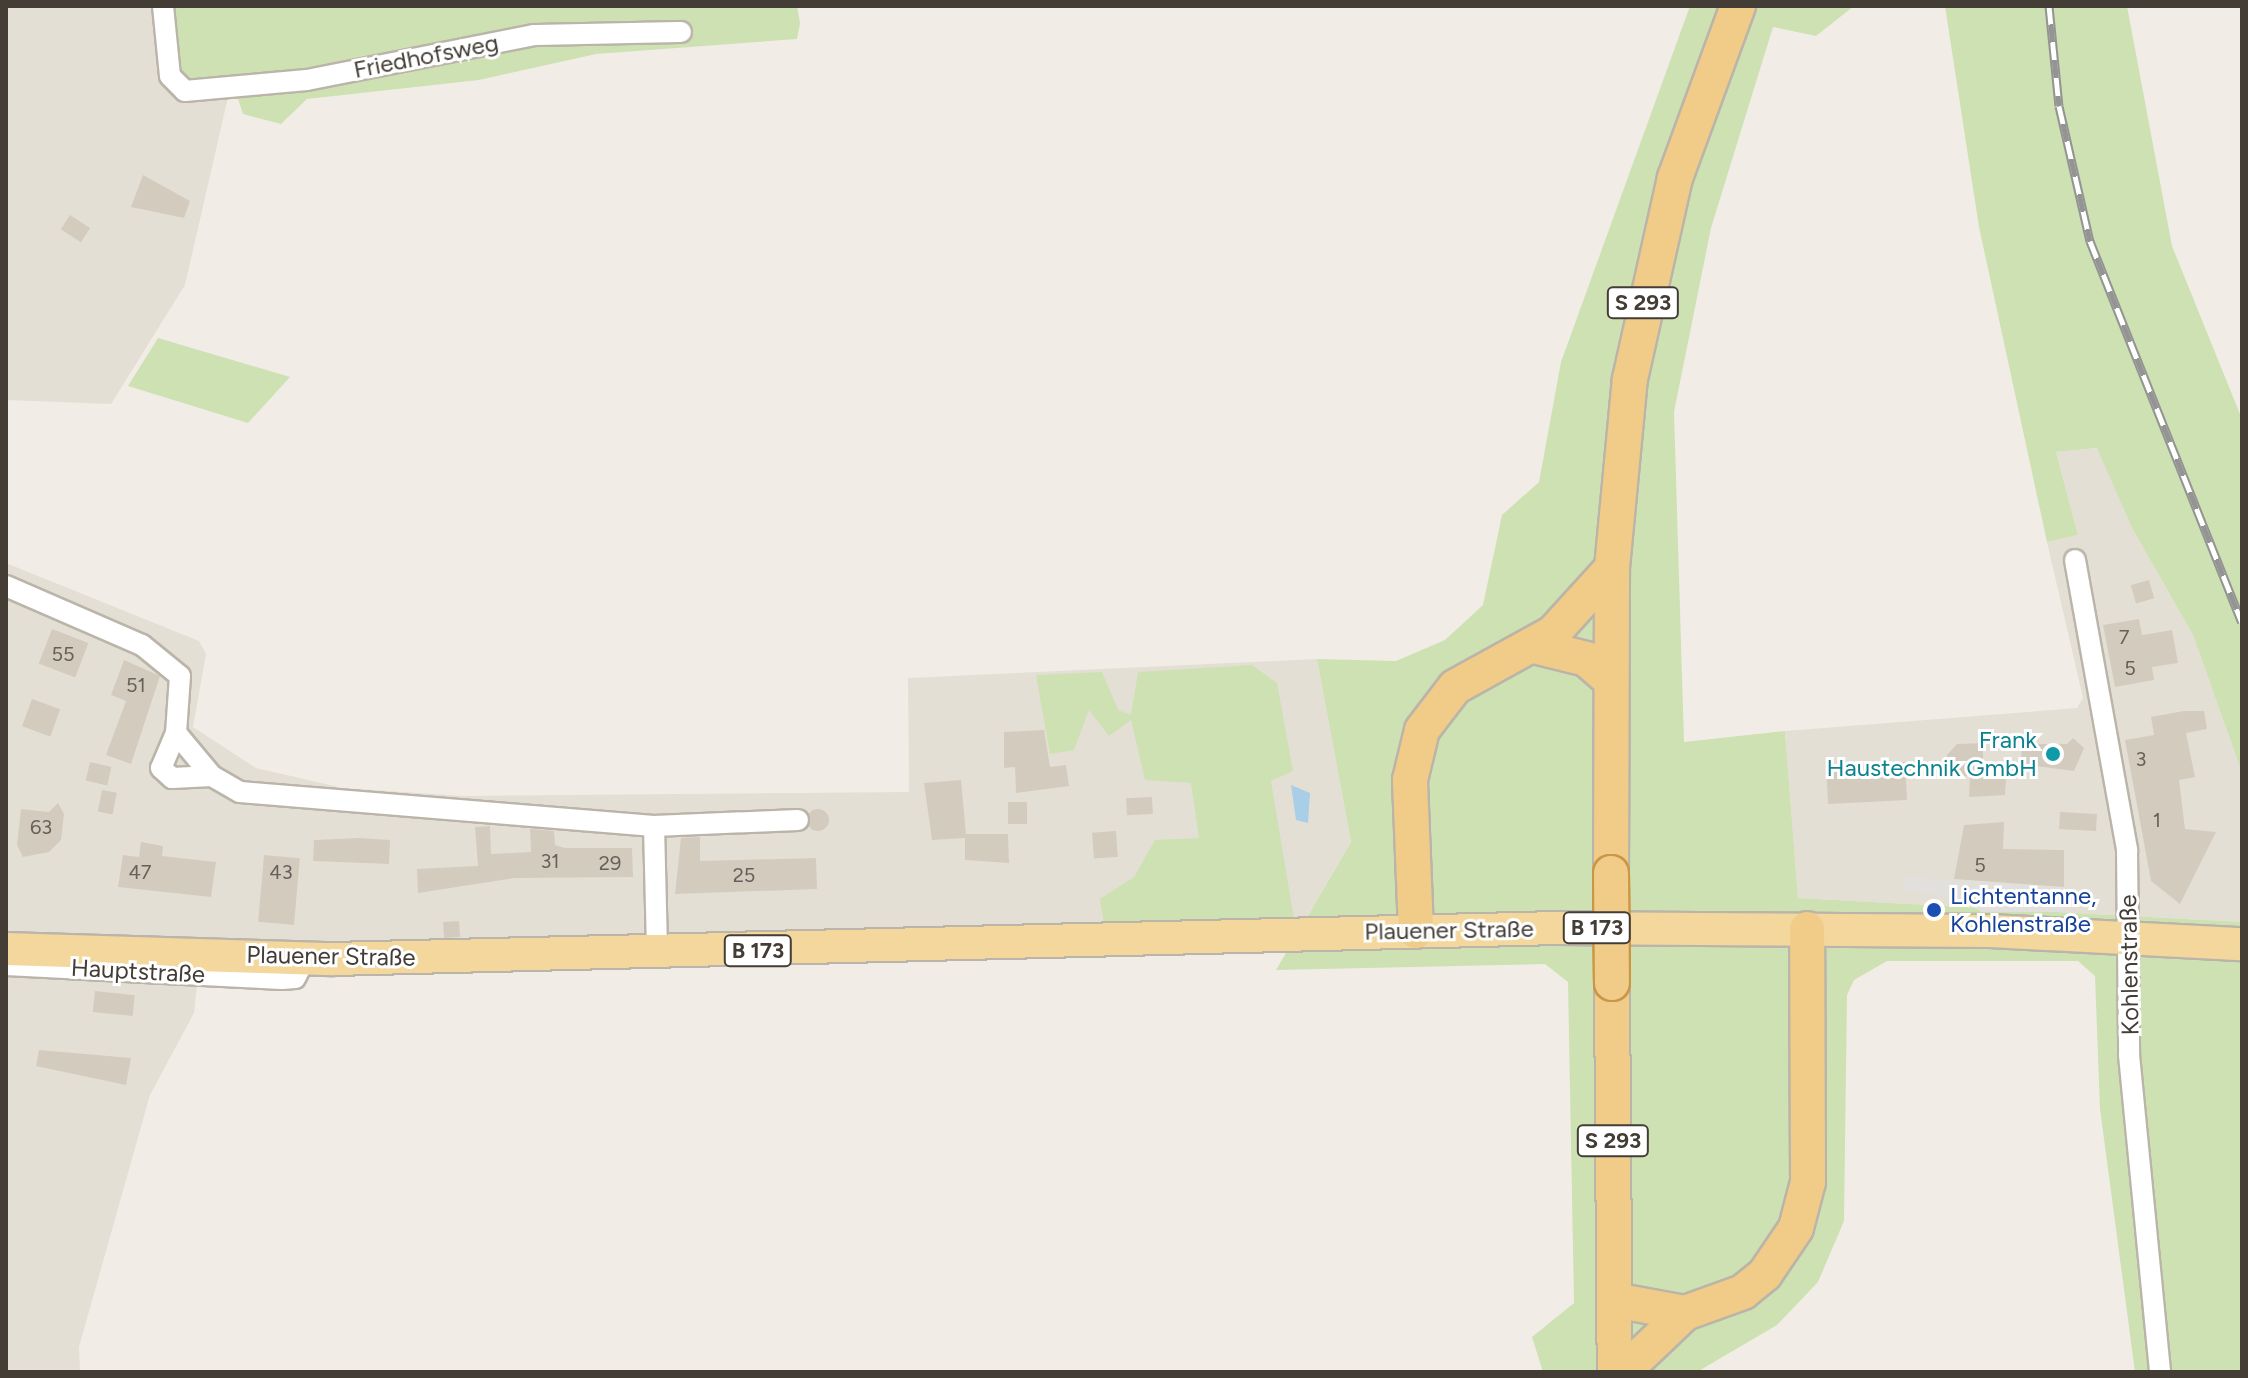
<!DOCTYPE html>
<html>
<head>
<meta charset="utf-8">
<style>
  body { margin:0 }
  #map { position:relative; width:2248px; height:1378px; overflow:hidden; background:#f1ede6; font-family:Figtree,sans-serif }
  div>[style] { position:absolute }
  .residential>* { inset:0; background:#e4dfd4 }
  .green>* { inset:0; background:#cde1b3 }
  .parking>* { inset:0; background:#e2e0dd }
  .water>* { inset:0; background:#a8cfe7 }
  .building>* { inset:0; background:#d4cbbf; transform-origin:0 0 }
  .round { border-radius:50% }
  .roads { filter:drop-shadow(2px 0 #bbb4a9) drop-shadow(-2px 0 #bbb4a9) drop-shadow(0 2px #bbb4a9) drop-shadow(0 -2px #bbb4a9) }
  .minor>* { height:20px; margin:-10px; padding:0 10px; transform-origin:10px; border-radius:10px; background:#fff }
  .primary>* { height:32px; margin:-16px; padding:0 16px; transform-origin:16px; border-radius:16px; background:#f3d79d }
  .trunk>* { height:34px; margin:-17px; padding:0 17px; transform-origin:17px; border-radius:17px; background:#f0cc88 }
  .rail>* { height:9px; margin-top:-4.5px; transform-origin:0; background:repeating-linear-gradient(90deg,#fff 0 18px,#949494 0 36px); box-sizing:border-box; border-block:2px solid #949494 }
  .bridges { filter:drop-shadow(2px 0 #cb9645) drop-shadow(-2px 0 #cb9645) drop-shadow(0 2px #cb9645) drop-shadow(0 -2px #cb9645) }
  .trunk-bridge>* { height:34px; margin:-17px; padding:0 17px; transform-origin:17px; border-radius:17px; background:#f0cc88 }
  .dots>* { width:22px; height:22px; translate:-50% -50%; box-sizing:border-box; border:4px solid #fff; border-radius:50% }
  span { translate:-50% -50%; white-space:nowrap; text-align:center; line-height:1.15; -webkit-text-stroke:6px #fff; paint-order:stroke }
  .number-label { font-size:20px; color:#676058 }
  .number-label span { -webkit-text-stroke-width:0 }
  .shield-label span { padding:2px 6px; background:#fff; border:2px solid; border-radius:6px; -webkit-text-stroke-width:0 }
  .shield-label { font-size:22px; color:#433d36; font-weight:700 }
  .street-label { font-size:24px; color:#433d36 }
  .culture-label { font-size:24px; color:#0d838f }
  .right { translate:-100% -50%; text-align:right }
  .transit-label { font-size:24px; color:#164399 }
  .left { translate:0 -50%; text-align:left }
  .frame { position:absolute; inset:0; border:8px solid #433d36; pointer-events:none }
</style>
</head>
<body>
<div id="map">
  <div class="residential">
    <div style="clip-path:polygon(6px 6px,166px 6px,177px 82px,232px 80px,185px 285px,111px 404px,6px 400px)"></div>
    <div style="clip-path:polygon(2098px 448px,2132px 528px,2193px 635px,2242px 773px,2242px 922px,1798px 898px,1785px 731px,2077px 708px,2083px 698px,2047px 542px,2078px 535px,2056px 452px)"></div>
    <div style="clip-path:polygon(6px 563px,199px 641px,206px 654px,193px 727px,256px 768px,343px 788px,463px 796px,909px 792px,908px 678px,1317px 659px,1351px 842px,1306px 918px,409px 944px,202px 937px,194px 1013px,150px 1095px,79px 1347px,80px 1372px,6px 1372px)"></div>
  </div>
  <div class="green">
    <div style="clip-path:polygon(171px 6px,797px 6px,800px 23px,797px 39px,596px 54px,479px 80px,307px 99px,281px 124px,243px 114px,232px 80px,180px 80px)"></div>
    <div style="clip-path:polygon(1690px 6px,1854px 6px,1816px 36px,1773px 27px,1711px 228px,1674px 412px,1684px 742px,1785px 731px,1798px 898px,2242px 922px,2242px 1372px,2135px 1372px,2100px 1109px,2095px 976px,2078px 961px,1887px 961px,1854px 980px,1847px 995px,1844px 1221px,1818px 1282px,1777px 1325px,1697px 1372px,1543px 1372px,1532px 1337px,1574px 1303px,1568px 982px,1545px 964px,1276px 970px,1351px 842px,1317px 659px,1396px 661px,1445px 640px,1483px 605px,1502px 515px,1539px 482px,1561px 362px)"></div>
    <div style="clip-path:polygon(1945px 6px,2127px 6px,2172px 246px,2242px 419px,2242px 773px,2193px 635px,2132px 528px,2097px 448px,2056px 452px,2078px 535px,2047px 542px,1979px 227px)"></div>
    <div style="clip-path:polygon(158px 338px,290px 377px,248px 423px,128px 386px)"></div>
    <div style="clip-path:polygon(1252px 665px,1277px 683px,1293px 771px,1271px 781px,1294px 919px,1104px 925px,1100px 899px,1134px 877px,1155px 840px,1199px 838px,1191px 783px,1145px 780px,1131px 720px,1109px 736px,1089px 710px,1074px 750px,1050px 754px,1036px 675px,1102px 672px,1118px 710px,1131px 715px,1138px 672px)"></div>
  </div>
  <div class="parking">
    <div style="clip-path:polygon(1903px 877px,2064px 887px,2064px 912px,1982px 912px,1958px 898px,1905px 890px)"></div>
  </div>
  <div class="water">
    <div style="clip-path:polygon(1291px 785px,1310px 793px,1308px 823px,1296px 820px)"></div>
  </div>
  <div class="building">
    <div style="clip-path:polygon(143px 175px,190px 201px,184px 218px,131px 207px)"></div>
    <div style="left:70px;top:215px;width:24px;height:17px;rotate:33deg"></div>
    <div style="left:2149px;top:580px;width:19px;height:19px;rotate:74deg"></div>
    <div style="clip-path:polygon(2139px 619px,2142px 635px,2172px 630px,2178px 663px,2152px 667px,2154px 680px,2115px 687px,2103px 625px)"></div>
    <div style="left:52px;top:629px;width:39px;height:37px;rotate:21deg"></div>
    <div style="clip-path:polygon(124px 660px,160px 676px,131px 764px,106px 755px,126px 701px,111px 695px)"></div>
    <div style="left:32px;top:699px;width:30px;height:29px;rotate:20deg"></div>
    <div style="clip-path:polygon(2184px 711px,2204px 711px,2207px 729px,2186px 733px,2195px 777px,2179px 780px,2185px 829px,2216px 832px,2180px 904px,2151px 881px,2125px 740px,2154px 735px,2151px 717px)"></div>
    <div style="clip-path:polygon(1044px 730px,1050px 767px,1066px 765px,1069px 786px,1016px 793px,1015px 767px,1004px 768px,1004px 732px)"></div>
    <div style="clip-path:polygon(2073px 738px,2084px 748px,2074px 771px,2021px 764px,2022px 744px,2067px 744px)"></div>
    <div style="clip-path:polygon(1983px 743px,1983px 763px,2007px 764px,2005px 795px,1969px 797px,1970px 776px,1947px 776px,1947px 755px,1957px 744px)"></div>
    <div style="left:90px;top:762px;width:22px;height:19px;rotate:13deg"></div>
    <div style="left:1905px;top:762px;width:38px;height:79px;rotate:87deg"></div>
    <div style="clip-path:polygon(961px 780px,966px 834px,1008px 834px,1009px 863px,965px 860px,965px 838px,932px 840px,924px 783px)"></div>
    <div style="left:102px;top:790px;width:15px;height:22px;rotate:11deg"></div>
    <div style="left:1152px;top:797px;width:17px;height:26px;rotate:87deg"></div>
    <div style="left:1008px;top:802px;width:19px;height:22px"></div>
    <div style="clip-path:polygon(58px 803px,64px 814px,61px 840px,49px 852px,23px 857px,17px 845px,21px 809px,49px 812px)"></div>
    <div class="round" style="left:807px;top:809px;width:22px;height:22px"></div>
    <div style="left:2060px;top:812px;width:37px;height:17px;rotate:3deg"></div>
    <div style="clip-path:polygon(2004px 822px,2003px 849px,2064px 850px,2064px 887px,1954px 879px,1964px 825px)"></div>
    <div style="clip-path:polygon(490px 826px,491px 854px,531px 852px,530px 829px,554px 831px,555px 845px,565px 848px,632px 848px,633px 877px,515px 878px,418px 893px,417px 869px,478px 866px,475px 827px)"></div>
    <div style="left:1116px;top:831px;width:26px;height:24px;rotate:86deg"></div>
    <div style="clip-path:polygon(700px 837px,700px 861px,816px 858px,817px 889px,675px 894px,681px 838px)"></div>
    <div style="clip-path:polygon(360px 838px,390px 840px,389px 864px,313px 861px,314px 840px)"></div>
    <div style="clip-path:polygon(141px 842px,163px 846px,162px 856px,216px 862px,211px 897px,118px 887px,123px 855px,139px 857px)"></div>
    <div style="left:264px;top:855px;width:36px;height:67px;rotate:5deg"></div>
    <div style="left:459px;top:921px;width:16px;height:16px;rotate:86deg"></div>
    <div style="left:95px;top:991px;width:40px;height:21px;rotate:6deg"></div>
    <div style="clip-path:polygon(39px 1050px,131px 1058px,126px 1085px,36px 1066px)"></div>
  </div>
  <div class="roads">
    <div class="minor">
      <div style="left:163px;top:6px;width:70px;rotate:84.3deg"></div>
      <div style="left:170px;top:76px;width:21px;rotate:45deg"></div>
      <div style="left:185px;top:91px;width:122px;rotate:-5.2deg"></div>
      <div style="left:307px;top:80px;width:231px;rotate:-11.2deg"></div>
      <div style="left:534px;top:35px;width:147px;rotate:-1.2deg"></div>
      <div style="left:2075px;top:560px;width:295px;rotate:79.8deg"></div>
      <div style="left:2127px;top:850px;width:205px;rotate:89.4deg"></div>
      <div style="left:2129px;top:1055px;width:319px;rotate:84.4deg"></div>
      <div style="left:6px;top:586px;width:148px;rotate:23.5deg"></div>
      <div style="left:142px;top:645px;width:49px;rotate:39.2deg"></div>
      <div style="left:180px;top:676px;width:57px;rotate:94deg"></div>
      <div style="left:176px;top:733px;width:56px;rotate:50.1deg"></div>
      <div style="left:212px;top:776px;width:32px;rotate:30deg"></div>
      <div style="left:240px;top:792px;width:415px;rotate:4.7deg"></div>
      <div style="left:654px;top:826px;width:144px;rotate:-2.4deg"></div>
      <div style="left:176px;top:733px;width:38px;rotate:113deg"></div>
      <div style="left:161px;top:768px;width:15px;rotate:42deg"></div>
      <div style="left:172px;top:778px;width:40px;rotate:-2.9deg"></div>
      <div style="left:654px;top:826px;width:127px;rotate:88.6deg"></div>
      <div style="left:6px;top:965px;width:276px;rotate:2.9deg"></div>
      <div style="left:282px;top:979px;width:13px;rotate:-4deg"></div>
      <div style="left:295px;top:978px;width:24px;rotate:-62deg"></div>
    </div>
    <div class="primary">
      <div style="left:6px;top:949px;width:327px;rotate:1.8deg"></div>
      <div style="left:333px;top:959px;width:1222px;rotate:-1.45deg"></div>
      <div style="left:1555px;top:928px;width:435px;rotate:0.4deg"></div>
      <div style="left:1990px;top:931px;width:252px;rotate:3deg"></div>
    </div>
    <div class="trunk">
      <div style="left:1534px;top:646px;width:54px;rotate:14deg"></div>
      <div style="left:1586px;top:659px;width:32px;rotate:41deg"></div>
      <div style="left:1611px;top:873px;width:305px;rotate:-89.8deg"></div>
      <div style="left:1612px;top:568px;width:190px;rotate:-84.6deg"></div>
      <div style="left:1630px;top:379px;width:206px;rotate:-77.4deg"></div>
      <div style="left:1675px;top:178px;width:183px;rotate:-69.9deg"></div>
      <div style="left:1416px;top:931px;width:151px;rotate:-92.3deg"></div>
      <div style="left:1410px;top:780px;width:51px;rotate:-76.5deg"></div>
      <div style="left:1422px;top:730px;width:54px;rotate:-52.5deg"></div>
      <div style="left:1455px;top:687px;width:112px;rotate:-28.9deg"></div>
      <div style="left:1553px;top:633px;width:88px;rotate:-47.8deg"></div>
      <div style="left:1612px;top:983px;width:389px;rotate:89.6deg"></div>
      <div style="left:1614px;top:1300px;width:72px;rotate:10.4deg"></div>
      <div style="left:1623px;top:1372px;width:86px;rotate:-43.6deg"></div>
      <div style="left:1685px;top:1313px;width:62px;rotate:-19.9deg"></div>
      <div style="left:1743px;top:1292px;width:28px;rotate:-39deg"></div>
      <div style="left:1765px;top:1274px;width:55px;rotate:-56deg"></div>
      <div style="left:1796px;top:1228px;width:48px;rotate:-75.4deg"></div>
      <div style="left:1808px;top:1182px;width:253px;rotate:-90.2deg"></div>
    </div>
  </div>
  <div class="rail">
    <div style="left:2049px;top:6px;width:100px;rotate:84.3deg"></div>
    <div style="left:2059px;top:106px;width:139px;rotate:77.1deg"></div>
    <div style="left:2090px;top:241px;width:410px;rotate:68.3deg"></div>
  </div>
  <div class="bridges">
    <div class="trunk-bridge">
      <div style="left:1611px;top:873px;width:110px;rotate:89.5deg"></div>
    </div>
  </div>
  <div class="dots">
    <div style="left:2053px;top:754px;background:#0f9aa8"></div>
    <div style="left:1934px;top:910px;background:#1a4fb4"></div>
  </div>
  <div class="number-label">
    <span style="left:2124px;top:637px">7</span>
    <span style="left:63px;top:654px">55</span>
    <span style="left:2130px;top:668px">5</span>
    <span style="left:136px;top:685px">51</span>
    <span style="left:2141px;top:759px">3</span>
    <span style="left:2157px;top:820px">1</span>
    <span style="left:41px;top:827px">63</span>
    <span style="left:550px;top:861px">31</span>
    <span style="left:610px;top:863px">29</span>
    <span style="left:1980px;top:865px">5</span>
    <span style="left:140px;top:872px">47</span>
    <span style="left:281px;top:872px">43</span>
    <span style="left:744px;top:875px">25</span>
  </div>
  <div class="shield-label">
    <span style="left:1643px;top:303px">S 293</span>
    <span style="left:1597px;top:928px">B 173</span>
    <span style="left:758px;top:951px">B 173</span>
    <span style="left:1613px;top:1141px">S 293</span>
  </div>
  <div class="street-label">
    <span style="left:426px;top:56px;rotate:-11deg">Friedhofsweg</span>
    <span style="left:1449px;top:930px;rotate:-1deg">Plauener Straße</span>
    <span style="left:331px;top:956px;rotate:1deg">Plauener Straße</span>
    <span style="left:2129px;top:965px;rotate:-91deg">Kohlenstraße</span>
    <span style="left:138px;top:971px;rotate:3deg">Hauptstraße</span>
  </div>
  <div class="culture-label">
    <span class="right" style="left:2037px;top:754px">Frank<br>Haustechnik GmbH</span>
  </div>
  <div class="transit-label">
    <span class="left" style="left:1950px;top:910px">Lichtentanne,<br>Kohlenstraße</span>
  </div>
  <div class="frame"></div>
</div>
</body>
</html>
